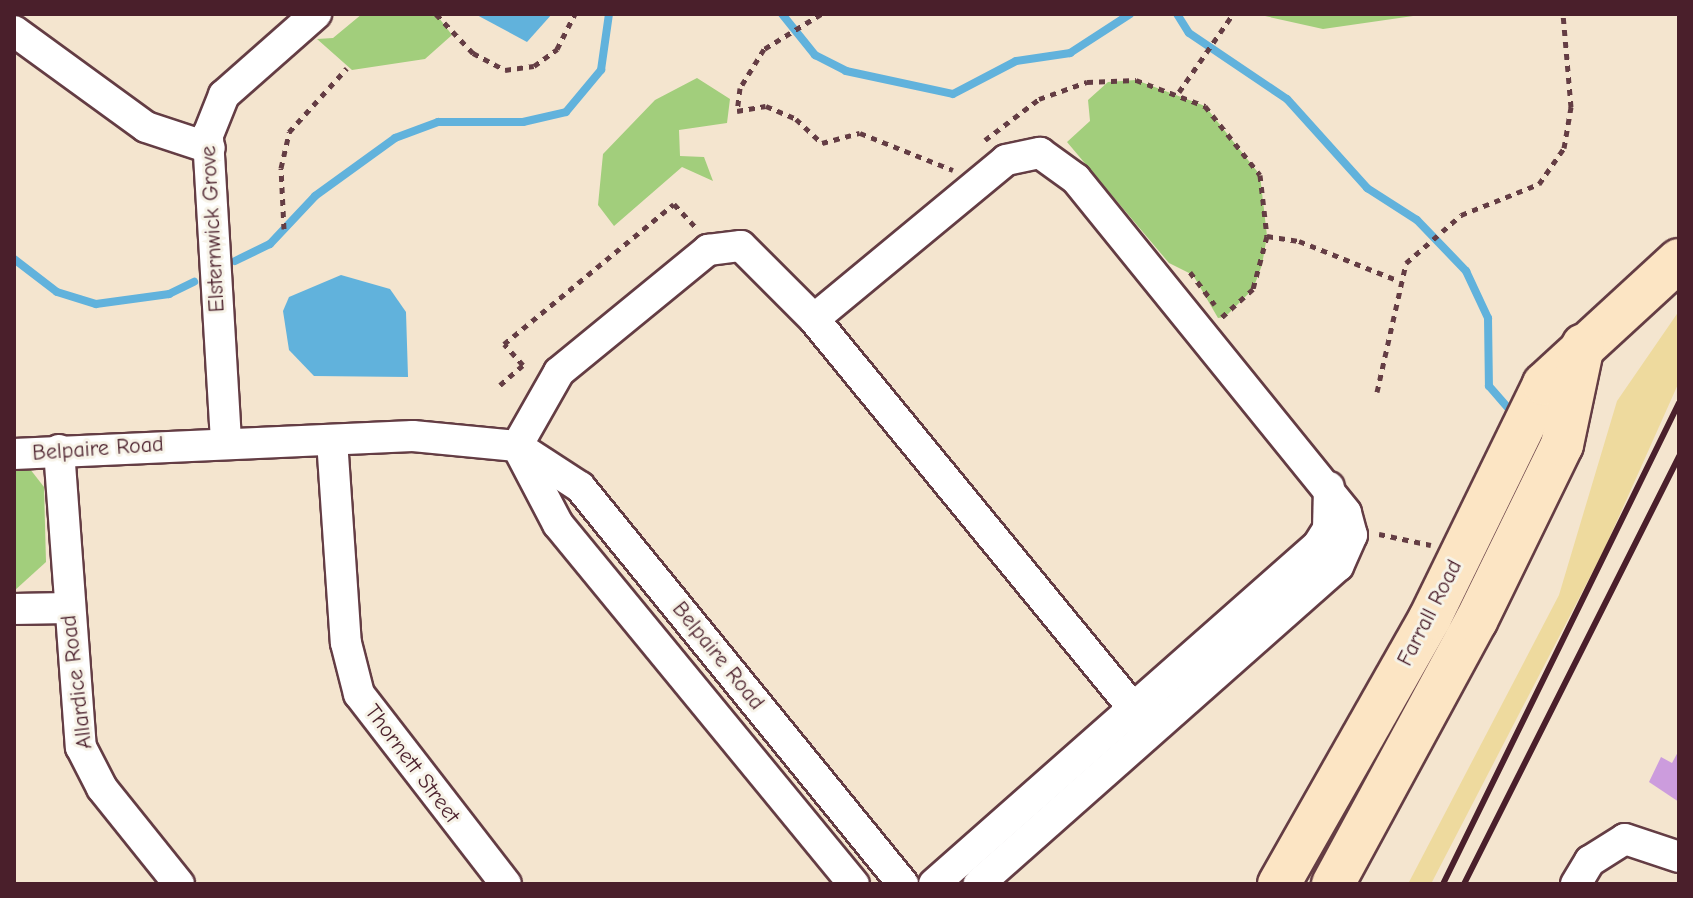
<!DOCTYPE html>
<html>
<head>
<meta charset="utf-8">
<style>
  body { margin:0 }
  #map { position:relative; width:1693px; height:898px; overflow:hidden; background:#f4e5cf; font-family:"Comic Neue",sans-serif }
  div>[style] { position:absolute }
  .green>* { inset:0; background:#a2ce7c }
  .sand>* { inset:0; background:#eeda9e }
  .water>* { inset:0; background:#61b2dc }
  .stream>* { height:8px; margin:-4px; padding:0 4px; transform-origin:4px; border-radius:4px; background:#61b2dc }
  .building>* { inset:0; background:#cc9cdd }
  .path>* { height:5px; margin-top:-2.5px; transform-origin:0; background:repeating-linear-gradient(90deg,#643d44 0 6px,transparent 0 12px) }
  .roads { filter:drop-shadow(2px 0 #643d44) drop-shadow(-2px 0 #643d44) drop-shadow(0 2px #643d44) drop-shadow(0 -2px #643d44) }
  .street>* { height:30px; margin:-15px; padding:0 15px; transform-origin:15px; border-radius:15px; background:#fff }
  .secondary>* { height:42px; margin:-21px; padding:0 21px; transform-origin:21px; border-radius:21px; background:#fce5c4 }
  .rail>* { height:6px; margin:-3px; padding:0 3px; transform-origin:3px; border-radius:3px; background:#4a1f2b }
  span { translate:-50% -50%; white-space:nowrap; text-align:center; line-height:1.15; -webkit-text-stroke:6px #f7f3e8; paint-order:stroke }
  .street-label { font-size:22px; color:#4a1f2b }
  .frame { position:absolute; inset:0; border:16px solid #4a1f2b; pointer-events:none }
</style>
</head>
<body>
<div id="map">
  <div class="green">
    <div style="clip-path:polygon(362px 14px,436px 14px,452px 35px,425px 59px,352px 70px,317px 39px,333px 38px)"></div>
    <div style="clip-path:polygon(1256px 14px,1427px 14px,1323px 29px)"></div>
    <div style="clip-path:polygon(697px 78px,730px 99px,727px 123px,679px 130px,680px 156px,704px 157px,713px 181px,682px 167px,614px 226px,598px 205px,603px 154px,655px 100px)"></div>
    <div style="clip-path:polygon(1136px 80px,1205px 106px,1260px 175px,1267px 236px,1262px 265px,1253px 289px,1225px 317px,1218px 318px,1193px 275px,1169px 263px,1067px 142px,1090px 121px,1088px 100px,1108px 82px)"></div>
    <div style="clip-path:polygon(14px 465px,30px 469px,44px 487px,46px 562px,14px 591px)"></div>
  </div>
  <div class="sand">
    <div style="clip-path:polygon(1679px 311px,1679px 382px,1604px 550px,1431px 884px,1408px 884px,1559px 595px,1617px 401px)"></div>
  </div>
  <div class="water">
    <div style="clip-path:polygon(475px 14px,552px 14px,527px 42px)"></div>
    <div style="clip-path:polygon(341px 275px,390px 289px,406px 312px,408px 377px,314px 376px,289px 350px,283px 311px,289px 297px)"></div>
  </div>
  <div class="stream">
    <div style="left:782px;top:14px;width:53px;rotate:51.2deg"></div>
    <div style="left:815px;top:55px;width:35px;rotate:27deg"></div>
    <div style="left:846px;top:71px;width:109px;rotate:12.1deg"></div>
    <div style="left:953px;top:94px;width:71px;rotate:-27.6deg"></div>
    <div style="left:1016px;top:61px;width:55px;rotate:-8.4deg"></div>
    <div style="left:1070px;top:53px;width:72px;rotate:-33deg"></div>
    <div style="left:1177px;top:14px;width:22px;rotate:58deg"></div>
    <div style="left:1189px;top:33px;width:118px;rotate:34deg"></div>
    <div style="left:1287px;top:99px;width:120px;rotate:48deg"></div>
    <div style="left:1367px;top:188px;width:59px;rotate:32.6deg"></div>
    <div style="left:1417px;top:220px;width:71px;rotate:46.1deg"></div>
    <div style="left:1466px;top:271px;width:52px;rotate:64.9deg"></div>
    <div style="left:1488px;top:318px;width:68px;rotate:89.2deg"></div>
    <div style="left:1489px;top:386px;width:28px;rotate:49deg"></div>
    <div style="left:14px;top:259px;width:54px;rotate:37.5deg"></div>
    <div style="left:57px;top:292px;width:41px;rotate:17.1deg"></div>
    <div style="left:96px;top:304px;width:74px;rotate:-7.8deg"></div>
    <div style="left:169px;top:294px;width:28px;rotate:-26deg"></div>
    <div style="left:235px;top:261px;width:39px;rotate:-26deg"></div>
    <div style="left:270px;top:244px;width:66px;rotate:-46.8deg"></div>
    <div style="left:315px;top:196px;width:99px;rotate:-35.9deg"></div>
    <div style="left:395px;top:138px;width:46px;rotate:-20.4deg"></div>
    <div style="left:438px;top:122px;width:85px"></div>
    <div style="left:523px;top:122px;width:44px;rotate:-13.1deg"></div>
    <div style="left:566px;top:112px;width:55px;rotate:-50.2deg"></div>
    <div style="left:601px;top:70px;width:57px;rotate:-81.9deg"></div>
  </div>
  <div class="building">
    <div style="clip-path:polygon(1679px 750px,1679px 802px,1649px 782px,1661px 757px,1672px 763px)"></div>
  </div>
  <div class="path">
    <div style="left:436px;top:14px;width:54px;rotate:46.5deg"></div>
    <div style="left:473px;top:53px;width:36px;rotate:28deg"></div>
    <div style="left:505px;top:70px;width:29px;rotate:-8deg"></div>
    <div style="left:534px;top:66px;width:29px;rotate:-36deg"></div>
    <div style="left:557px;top:49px;width:39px;rotate:-63deg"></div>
    <div style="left:821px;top:14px;width:67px;rotate:148.4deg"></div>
    <div style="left:764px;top:49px;width:46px;rotate:121.6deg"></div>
    <div style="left:740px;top:88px;width:23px;rotate:97deg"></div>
    <div style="left:737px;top:111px;width:29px;rotate:-10deg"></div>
    <div style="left:766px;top:106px;width:33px;rotate:23deg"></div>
    <div style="left:796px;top:119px;width:35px;rotate:43deg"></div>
    <div style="left:822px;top:143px;width:39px;rotate:-15deg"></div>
    <div style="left:860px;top:133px;width:100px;rotate:21.7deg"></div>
    <div style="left:1179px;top:92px;width:95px;rotate:-55.3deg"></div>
    <div style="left:985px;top:140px;width:68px;rotate:-37.2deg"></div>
    <div style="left:1039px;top:99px;width:51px;rotate:-19.5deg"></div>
    <div style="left:1087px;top:82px;width:49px;rotate:-2.3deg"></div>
    <div style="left:1136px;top:80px;width:74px;rotate:20.6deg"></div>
    <div style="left:1205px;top:106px;width:88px;rotate:51.4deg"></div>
    <div style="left:1260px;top:175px;width:61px;rotate:83.5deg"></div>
    <div style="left:1267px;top:236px;width:55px;rotate:104.8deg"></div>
    <div style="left:1253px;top:289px;width:42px;rotate:137.9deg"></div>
    <div style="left:284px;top:229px;width:61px;rotate:-92.8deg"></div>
    <div style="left:281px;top:168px;width:37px;rotate:-77deg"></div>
    <div style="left:289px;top:132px;width:86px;rotate:-47.8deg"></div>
    <div style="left:1267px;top:236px;width:32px;rotate:9deg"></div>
    <div style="left:1299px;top:241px;width:105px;rotate:21.7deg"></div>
    <div style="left:1190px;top:272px;width:41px;rotate:52.9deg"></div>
    <div style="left:500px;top:385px;width:30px;rotate:-41deg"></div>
    <div style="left:523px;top:365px;width:28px;rotate:-132deg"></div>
    <div style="left:504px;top:344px;width:220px;rotate:-39.5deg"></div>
    <div style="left:674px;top:204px;width:34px;rotate:47deg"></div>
    <div style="left:1377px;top:392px;width:132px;rotate:-77.3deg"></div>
    <div style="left:1406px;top:263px;width:73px;rotate:-41.1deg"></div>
    <div style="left:1461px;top:215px;width:84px;rotate:-21.7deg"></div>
    <div style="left:1539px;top:184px;width:44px;rotate:-55.2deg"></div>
    <div style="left:1564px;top:148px;width:42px;rotate:-80.3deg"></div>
    <div style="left:1571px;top:107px;width:93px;rotate:-94.9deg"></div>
    <div style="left:1379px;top:534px;width:53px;rotate:11.9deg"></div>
  </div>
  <div class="roads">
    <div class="street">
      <div style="left:14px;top:31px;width:163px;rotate:36deg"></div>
      <div style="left:146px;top:127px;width:67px;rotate:18.2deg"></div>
      <div style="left:814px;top:319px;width:249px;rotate:-39.6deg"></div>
      <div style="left:1006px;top:160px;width:35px;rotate:-12deg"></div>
      <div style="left:1040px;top:153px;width:44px;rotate:35.8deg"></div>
      <div style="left:1076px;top:179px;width:429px;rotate:51deg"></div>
      <div style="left:1346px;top:513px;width:23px;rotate:75deg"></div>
      <div style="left:1352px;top:535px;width:34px;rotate:114deg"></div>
      <div style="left:1338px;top:566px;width:480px;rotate:138.5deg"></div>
      <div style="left:332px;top:440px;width:203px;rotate:86.1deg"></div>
      <div style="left:346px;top:643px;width:53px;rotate:75.7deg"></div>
      <div style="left:359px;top:694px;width:240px;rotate:52.3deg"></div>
      <div style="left:226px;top:441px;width:307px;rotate:-93.4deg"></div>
      <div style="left:208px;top:135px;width:43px;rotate:-68.2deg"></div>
      <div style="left:224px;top:95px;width:123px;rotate:-41.4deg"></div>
      <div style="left:517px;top:446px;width:85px;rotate:-60.4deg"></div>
      <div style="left:559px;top:372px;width:193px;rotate:-39.3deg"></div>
      <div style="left:708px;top:250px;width:33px;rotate:-7deg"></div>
      <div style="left:741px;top:246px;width:103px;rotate:45deg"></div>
      <div style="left:814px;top:319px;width:531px;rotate:50.65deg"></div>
      <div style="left:517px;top:446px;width:88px;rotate:62.3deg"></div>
      <div style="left:558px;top:524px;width:466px;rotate:50.6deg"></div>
      <div style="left:59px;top:450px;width:298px;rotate:85.8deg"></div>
      <div style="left:81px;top:747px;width:46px;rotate:62.9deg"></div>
      <div style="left:102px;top:788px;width:123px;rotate:51.3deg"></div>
      <div style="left:14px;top:454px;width:399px;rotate:-2.6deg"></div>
      <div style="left:413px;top:436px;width:104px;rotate:5.5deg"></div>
      <div style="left:517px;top:446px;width:75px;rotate:33.1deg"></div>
      <div style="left:580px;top:487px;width:512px;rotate:50.87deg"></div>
      <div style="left:14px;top:609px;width:54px;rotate:-1.1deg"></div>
      <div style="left:934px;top:884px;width:512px;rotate:-41.44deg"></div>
      <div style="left:1318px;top:545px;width:19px;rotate:-58deg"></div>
      <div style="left:1328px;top:529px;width:42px;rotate:-88.6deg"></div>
      <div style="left:1576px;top:884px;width:27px;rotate:-59deg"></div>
      <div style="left:1590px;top:861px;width:41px;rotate:-32.2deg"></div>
      <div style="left:1625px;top:839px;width:57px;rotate:18.4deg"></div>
    </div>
    <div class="secondary">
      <div style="left:1279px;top:884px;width:306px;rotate:-60.4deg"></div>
      <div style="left:1430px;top:618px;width:260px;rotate:-64deg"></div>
      <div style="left:1544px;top:384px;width:183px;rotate:-42.6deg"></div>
      <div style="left:1333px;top:884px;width:299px;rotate:-61.5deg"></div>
      <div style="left:1476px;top:621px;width:196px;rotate:-64deg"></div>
      <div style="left:1562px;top:445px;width:102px;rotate:-78.1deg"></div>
    </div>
  </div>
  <div class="rail">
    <div style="left:1443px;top:884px;width:536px;rotate:-63.87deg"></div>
    <div style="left:1464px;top:884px;width:479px;rotate:-63.3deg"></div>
  </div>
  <div class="street-label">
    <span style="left:213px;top:229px;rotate:-93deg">Elsternwick Grove</span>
    <span style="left:98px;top:449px;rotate:-4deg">Belpaire Road</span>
    <span style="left:1430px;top:613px;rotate:-63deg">Farrall Road</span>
    <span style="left:718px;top:656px;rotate:51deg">Belpaire Road</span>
    <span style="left:77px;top:682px;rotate:-97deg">Allardice Road</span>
    <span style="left:412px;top:764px;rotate:53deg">Thornett Street</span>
  </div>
  <div class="frame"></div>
</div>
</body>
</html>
